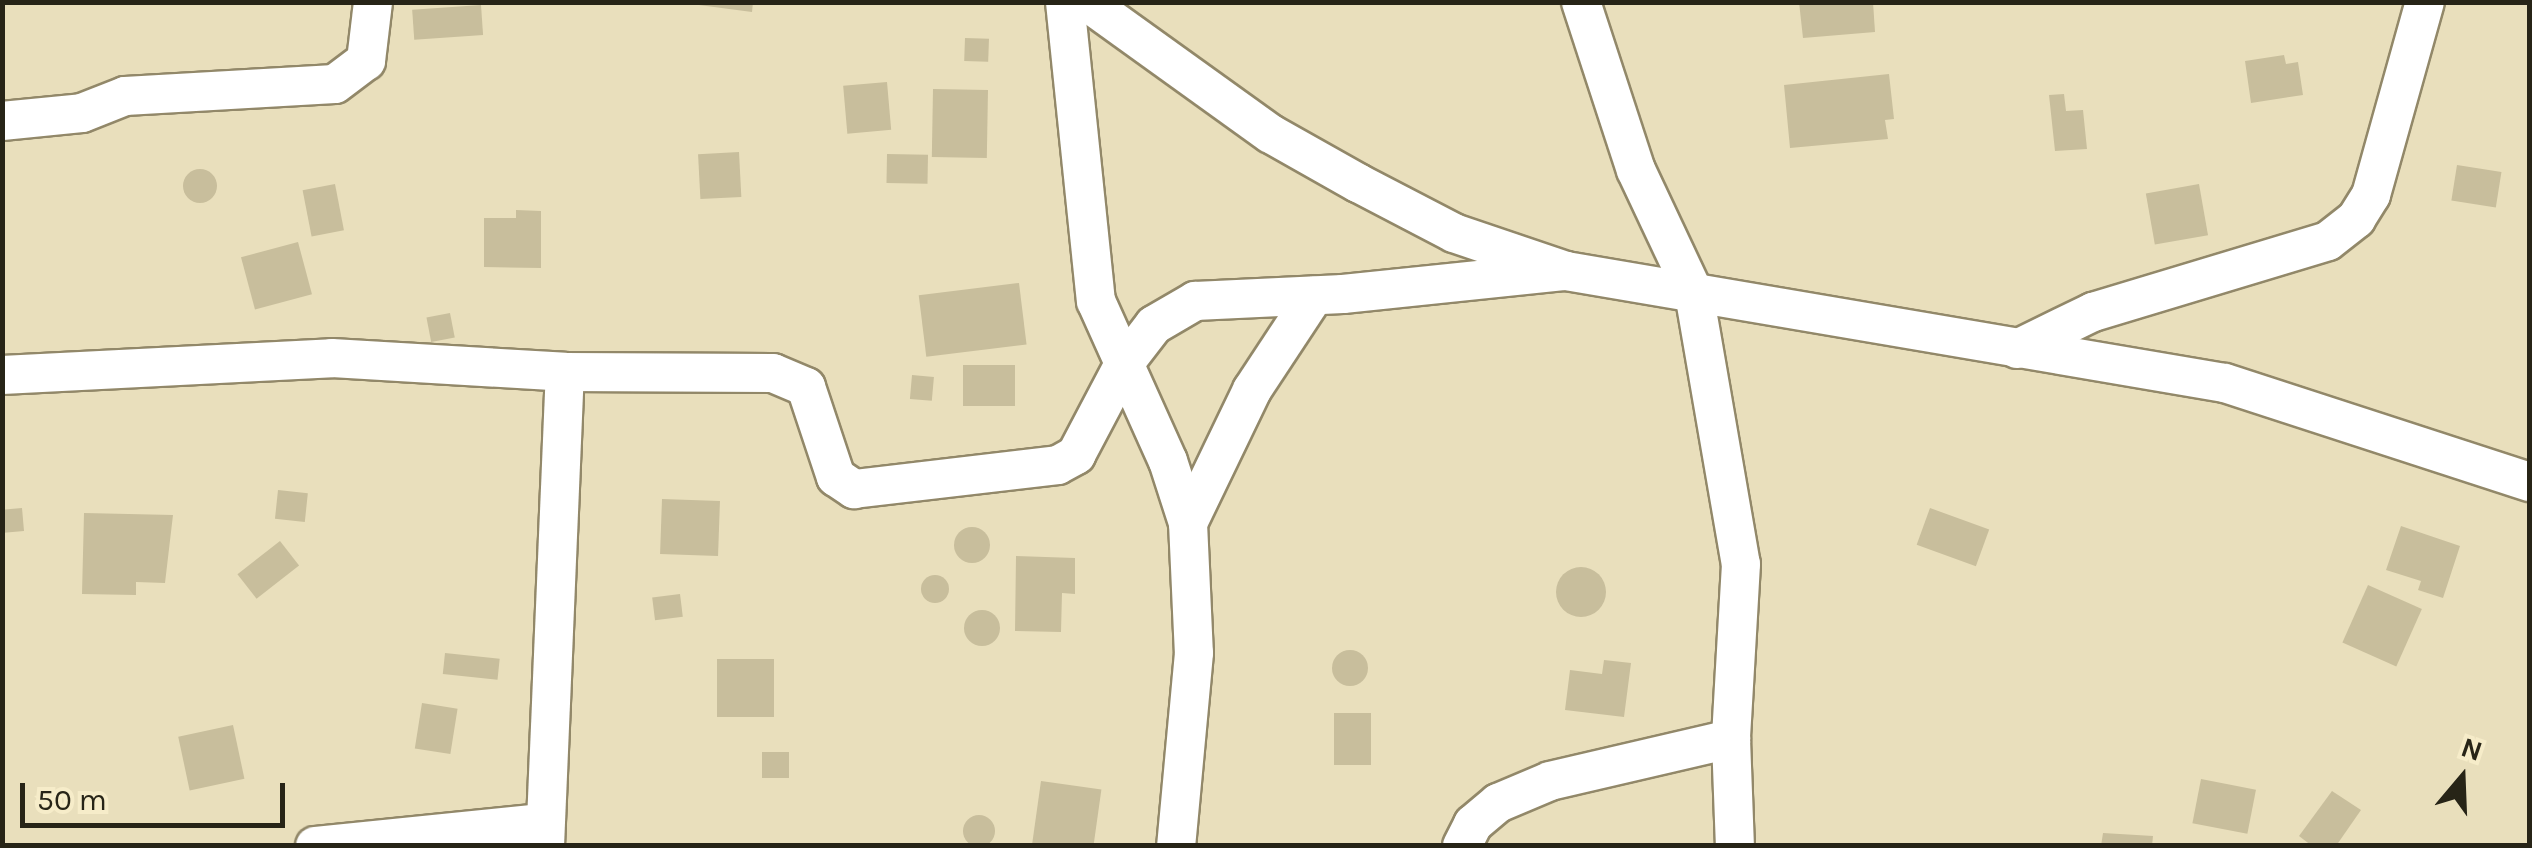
<!DOCTYPE html>
<html>
<head>
<meta charset="utf-8">
<style>
  body { margin:0 }
  #map { position:relative; width:2532px; height:848px; overflow:hidden; background:#e9dfbc; font-family:Karla,sans-serif }
  div>[style] { position:absolute }
  .building>* { inset:0; background:#c8be9c; transform-origin:0 0 }
  .round { border-radius:50% }
  .roads { filter:drop-shadow(2px 0 #928869) drop-shadow(-2px 0 #928869) drop-shadow(0 2px #928869) drop-shadow(0 -2px #928869) }
  .street>* { height:38px; margin:-19px; padding:0 19px; transform-origin:19px; border-radius:19px; background:#fff }
  span { translate:-50% -50%; white-space:nowrap; text-align:center; line-height:1.15; -webkit-text-stroke:8px #f6ecc9; paint-order:stroke }
  .frame { position:absolute; inset:0; border:5px solid #272417; pointer-events:none }
  .north { position:absolute; left:2412px; top:728px; width:100px; height:100px; -webkit-text-stroke:8px #f6ecc9; paint-order:stroke; rotate:19deg; font-size:28px; font-weight:700; line-height:40px; text-align:center; color:#272417 }
  .north::after { content:''; display:block; margin:auto; width:35px; height:45px; background:#272417; clip-path:polygon(50% 0,100% 100%,50% 72%,0 100%) }
  .scale { position:absolute; left:20px; top:783px; width:265px; height:45px; box-sizing:border-box; border:5px solid #272417; border-top:0; padding-left:12px; font-size:30px; line-height:35px; white-space:nowrap; color:#272417; -webkit-text-stroke:8px #f6ecc9; paint-order:stroke }
</style>
</head>
<body>
<div id="map">
  <div class="building">
    <div style="clip-path:polygon(676px 2px,753px 2px,752px 12px)"></div>
    <div style="clip-path:polygon(1799px 2px,1873px 2px,1875px 32px,1803px 38px)"></div>
    <div style="left:481px;top:5px;width:30px;height:69px;rotate:86deg"></div>
    <div style="left:965px;top:38px;width:24px;height:23px;rotate:2deg"></div>
    <div style="clip-path:polygon(2284px 55px,2286px 64px,2298px 62px,2303px 95px,2251px 103px,2245px 61px)"></div>
    <div style="clip-path:polygon(1889px 74px,1894px 119px,1885px 120px,1888px 139px,1790px 148px,1784px 85px)"></div>
    <div style="left:887px;top:82px;width:48px;height:44px;rotate:85deg"></div>
    <div style="left:933px;top:89px;width:55px;height:68px;rotate:1deg"></div>
    <div style="clip-path:polygon(2064px 94px,2066px 111px,2083px 110px,2087px 149px,2055px 151px,2049px 95px)"></div>
    <div style="left:739px;top:152px;width:45px;height:41px;rotate:87deg"></div>
    <div style="left:887px;top:154px;width:41px;height:29px;rotate:1deg"></div>
    <div style="left:2457px;top:165px;width:45px;height:36px;rotate:9deg"></div>
    <div class="round" style="left:183px;top:169px;width:34px;height:34px"></div>
    <div style="left:335px;top:184px;width:47px;height:33px;rotate:79deg"></div>
    <div style="left:2199px;top:184px;width:52px;height:54px;rotate:80deg"></div>
    <div style="clip-path:polygon(516px 210px,541px 211px,541px 268px,484px 267px,484px 218px,516px 218px)"></div>
    <div style="left:298px;top:242px;width:54px;height:59px;rotate:75deg"></div>
    <div style="left:1019px;top:283px;width:62px;height:101px;rotate:83deg"></div>
    <div style="left:450px;top:313px;width:25px;height:24px;rotate:79deg"></div>
    <div style="left:963px;top:365px;width:52px;height:41px"></div>
    <div style="left:912px;top:375px;width:22px;height:24px;rotate:5deg"></div>
    <div style="left:278px;top:490px;width:30px;height:29px;rotate:6deg"></div>
    <div style="left:662px;top:499px;width:58px;height:55px;rotate:2deg"></div>
    <div style="left:22px;top:508px;width:23px;height:20px;rotate:85deg"></div>
    <div style="left:1930px;top:508px;width:63px;height:39px;rotate:20deg"></div>
    <div style="clip-path:polygon(84px 513px,173px 515px,165px 583px,136px 582px,136px 595px,82px 594px)"></div>
    <div style="clip-path:polygon(2401px 526px,2460px 546px,2443px 598px,2418px 590px,2421px 581px,2386px 570px)"></div>
    <div class="round" style="left:954px;top:527px;width:36px;height:36px"></div>
    <div style="left:280px;top:541px;width:31px;height:54px;rotate:52deg"></div>
    <div style="clip-path:polygon(1016px 556px,1075px 558px,1075px 594px,1062px 593px,1061px 632px,1015px 631px)"></div>
    <div class="round" style="left:1556px;top:567px;width:50px;height:50px"></div>
    <div class="round" style="left:921px;top:575px;width:28px;height:28px"></div>
    <div style="left:2368px;top:585px;width:59px;height:63px;rotate:24deg"></div>
    <div style="left:680px;top:594px;width:23px;height:28px;rotate:83deg"></div>
    <div class="round" style="left:964px;top:610px;width:36px;height:36px"></div>
    <div class="round" style="left:1332px;top:650px;width:36px;height:36px"></div>
    <div style="left:445px;top:653px;width:55px;height:21px;rotate:6deg"></div>
    <div style="left:717px;top:659px;width:57px;height:58px"></div>
    <div style="clip-path:polygon(1604px 660px,1631px 663px,1624px 717px,1565px 710px,1570px 670px,1602px 674px)"></div>
    <div style="left:422px;top:703px;width:36px;height:46px;rotate:9deg"></div>
    <div style="left:1334px;top:713px;width:37px;height:52px"></div>
    <div style="left:233px;top:725px;width:55px;height:56px;rotate:78deg"></div>
    <div style="left:789px;top:752px;width:26px;height:27px;rotate:90deg"></div>
    <div style="left:2201px;top:779px;width:56px;height:45px;rotate:11deg"></div>
    <div style="left:1041px;top:781px;width:61px;height:66px;rotate:8deg"></div>
    <div style="clip-path:polygon(2332px 791px,2361px 810px,2336px 846px,2312px 846px,2299px 836px)"></div>
    <div class="round" style="left:963px;top:815px;width:32px;height:32px"></div>
    <div style="clip-path:polygon(2103px 833px,2153px 836px,2152px 846px,2101px 846px)"></div>
  </div>
  <div class="roads">
    <div class="street">
      <div style="left:1065px;top:2px;width:301px;rotate:84.1deg"></div>
      <div style="left:1096px;top:301px;width:175px;rotate:65.8deg"></div>
      <div style="left:1168px;top:461px;width:65px;rotate:72.1deg"></div>
      <div style="left:1188px;top:523px;width:130px;rotate:87.4deg"></div>
      <div style="left:1194px;top:653px;width:194px;rotate:95.3deg"></div>
      <div style="left:1087px;top:2px;width:226px;rotate:35.7deg"></div>
      <div style="left:1271px;top:134px;width:100px;rotate:29.4deg"></div>
      <div style="left:1358px;top:183px;width:108px;rotate:27.5deg"></div>
      <div style="left:1454px;top:233px;width:118px;rotate:18.7deg"></div>
      <div style="left:1566px;top:271px;width:668px;rotate:9.65deg"></div>
      <div style="left:2225px;top:383px;width:321px;rotate:18deg"></div>
      <div style="left:1581px;top:2px;width:177px;rotate:71.9deg"></div>
      <div style="left:1636px;top:170px;width:136px;rotate:64.8deg"></div>
      <div style="left:1694px;top:293px;width:275px;rotate:80.2deg"></div>
      <div style="left:1741px;top:564px;width:175px;rotate:93.3deg"></div>
      <div style="left:1731px;top:739px;width:107px;rotate:87.9deg"></div>
      <div style="left:2px;top:121px;width:80px;rotate:-5.7deg"></div>
      <div style="left:82px;top:113px;width:46px;rotate:-21.6deg"></div>
      <div style="left:125px;top:96px;width:210px;rotate:-3.3deg"></div>
      <div style="left:335px;top:84px;width:39px;rotate:-37deg"></div>
      <div style="left:366px;top:61px;width:59px;rotate:-83.2deg"></div>
      <div style="left:2017px;top:349px;width:85px;rotate:-26deg"></div>
      <div style="left:2093px;top:312px;width:245px;rotate:-16.8deg"></div>
      <div style="left:2328px;top:241px;width:36px;rotate:-38deg"></div>
      <div style="left:2356px;top:219px;width:28px;rotate:-58deg"></div>
      <div style="left:2371px;top:195px;width:200px;rotate:-74.4deg"></div>
      <div style="left:2px;top:375px;width:330px;rotate:-2.9deg"></div>
      <div style="left:332px;top:358px;width:233px;rotate:3.4deg"></div>
      <div style="left:565px;top:372px;width:208px;rotate:0.3deg"></div>
      <div style="left:773px;top:373px;width:36px;rotate:23deg"></div>
      <div style="left:806px;top:387px;width:95px;rotate:71.6deg"></div>
      <div style="left:836px;top:477px;width:22px;rotate:34deg"></div>
      <div style="left:854px;top:489px;width:205px;rotate:-6.7deg"></div>
      <div style="left:1058px;top:465px;width:21px;rotate:-29deg"></div>
      <div style="left:1076px;top:455px;width:103px;rotate:-62.2deg"></div>
      <div style="left:1124px;top:364px;width:49px;rotate:-52.4deg"></div>
      <div style="left:1154px;top:325px;width:48px;rotate:-30.3deg"></div>
      <div style="left:1195px;top:301px;width:148px;rotate:-2.7deg"></div>
      <div style="left:1343px;top:294px;width:224px;rotate:-5.9deg"></div>
      <div style="left:1188px;top:523px;width:148px;rotate:-64.3deg"></div>
      <div style="left:1252px;top:390px;width:113px;rotate:-56.6deg"></div>
      <div style="left:315px;top:846px;width:227px;rotate:-5.8deg"></div>
      <div style="left:545px;top:846px;width:474px;rotate:-87.6deg"></div>
      <div style="left:1462px;top:846px;width:25px;rotate:-63deg"></div>
      <div style="left:1473px;top:824px;width:33px;rotate:-40deg"></div>
      <div style="left:1498px;top:803px;width:56px;rotate:-22.9deg"></div>
      <div style="left:1550px;top:781px;width:186px;rotate:-13.1deg"></div>
    </div>
  </div>
  <div class="frame"></div>
  <div class="north">N</div>
  <div class="scale">50 m</div>
</div>
</body>
</html>
